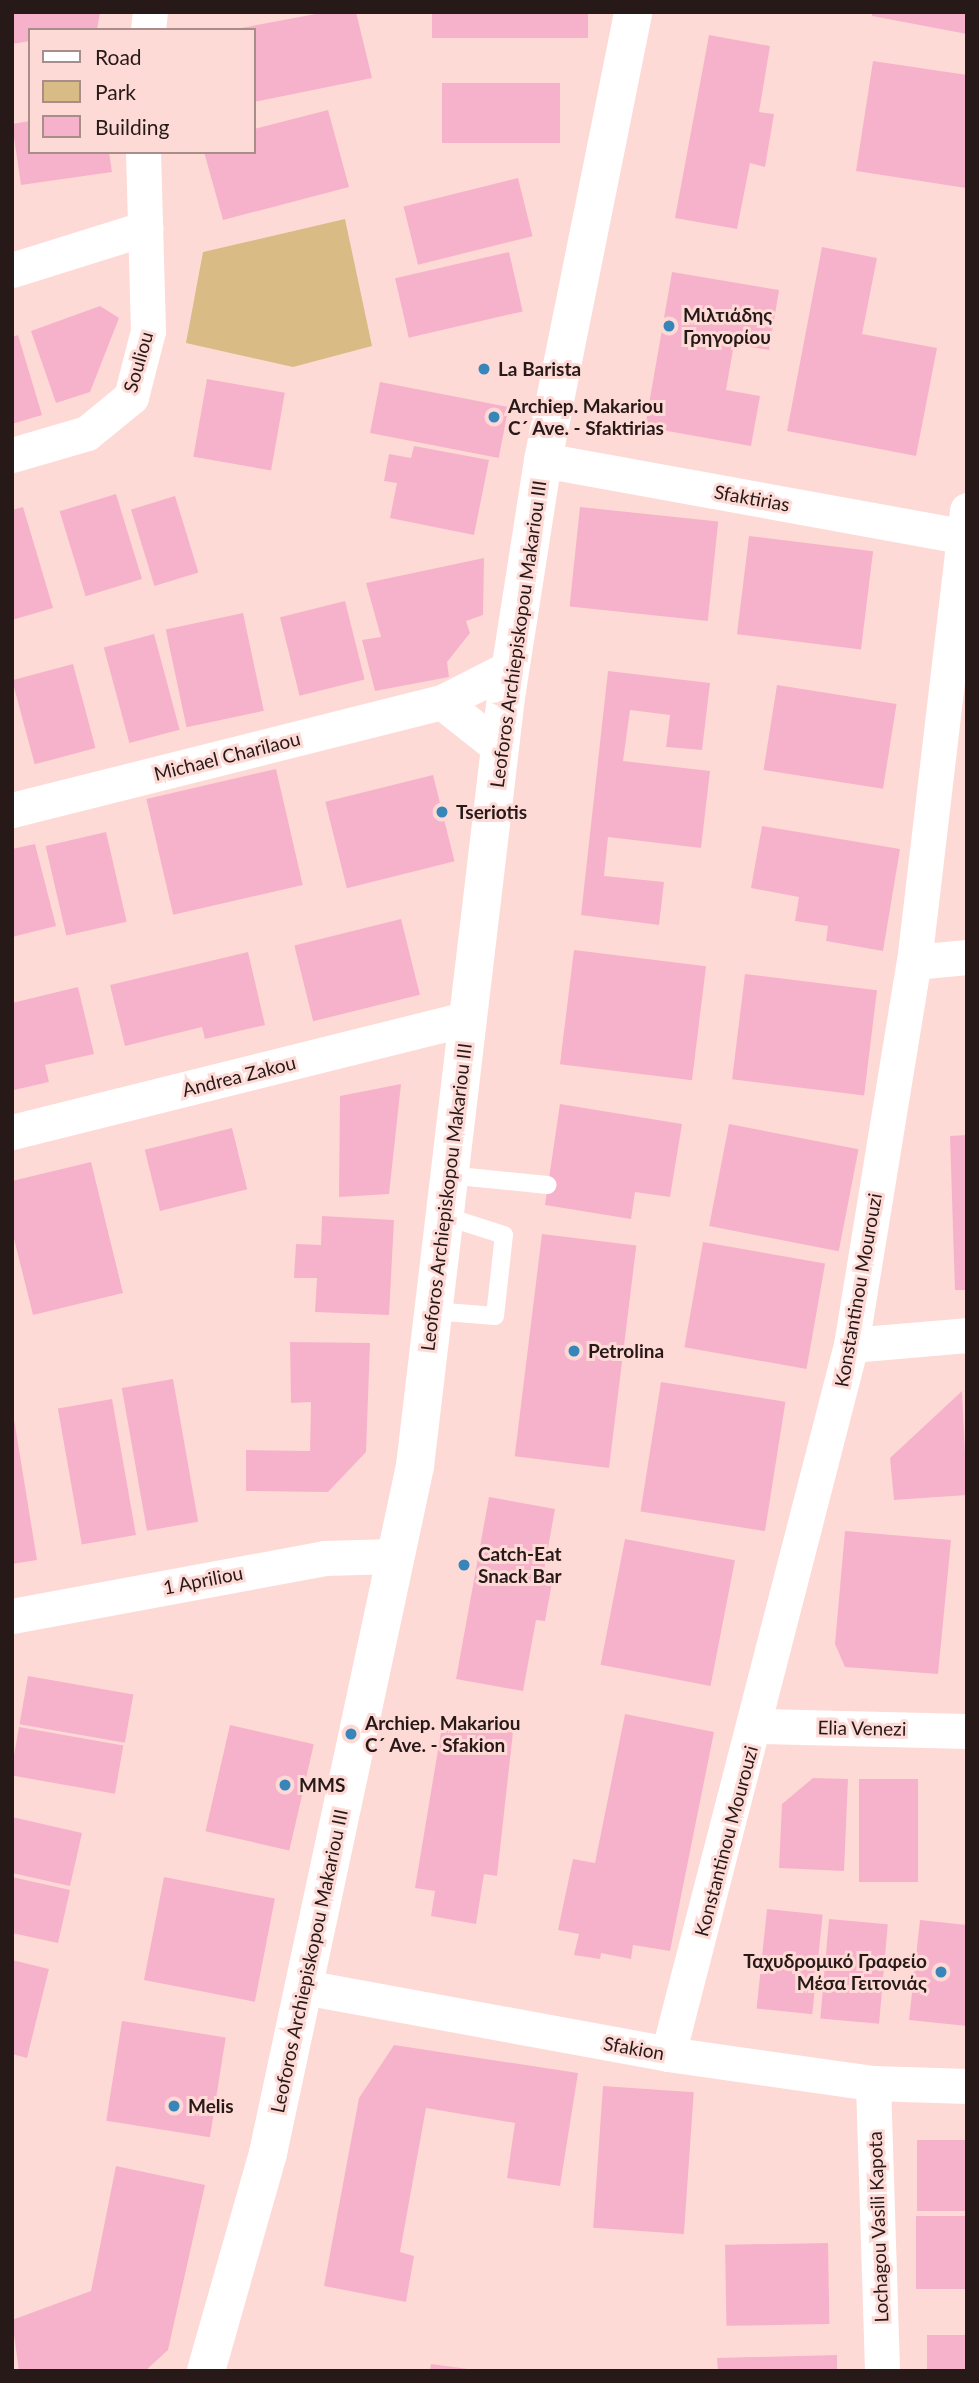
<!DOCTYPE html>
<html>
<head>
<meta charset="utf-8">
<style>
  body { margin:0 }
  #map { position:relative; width:979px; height:2383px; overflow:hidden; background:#fedad6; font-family:Lato,sans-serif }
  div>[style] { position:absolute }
  .green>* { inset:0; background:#d9bb85 }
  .building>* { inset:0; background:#f7b2cb; transform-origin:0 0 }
  .lane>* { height:18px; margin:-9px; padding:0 9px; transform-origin:9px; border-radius:9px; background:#fff }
  .street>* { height:35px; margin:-17.5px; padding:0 17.5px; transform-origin:17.5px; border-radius:17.5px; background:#fff }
  .secondary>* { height:38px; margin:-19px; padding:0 19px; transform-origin:19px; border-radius:19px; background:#fff }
  .dots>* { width:19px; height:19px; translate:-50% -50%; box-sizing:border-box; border:4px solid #fedad6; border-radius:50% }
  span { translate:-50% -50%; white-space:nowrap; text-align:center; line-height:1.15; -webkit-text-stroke:6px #fedad6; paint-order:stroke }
  .poi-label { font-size:19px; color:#261918; font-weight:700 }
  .left { translate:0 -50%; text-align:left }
  .right { translate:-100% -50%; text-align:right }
  .street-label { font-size:19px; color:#261918 }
  .frame { position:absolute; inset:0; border:14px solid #261918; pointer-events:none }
  .legend { position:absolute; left:28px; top:28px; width:228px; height:126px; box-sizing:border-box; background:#fedad6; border:2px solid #a88d8a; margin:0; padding:9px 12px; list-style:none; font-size:21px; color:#261918 }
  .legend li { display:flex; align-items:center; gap:14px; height:35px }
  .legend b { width:35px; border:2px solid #a88d8a }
</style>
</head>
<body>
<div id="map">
  <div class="green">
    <div style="clip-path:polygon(345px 219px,372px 346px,293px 367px,186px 343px,203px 252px)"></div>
  </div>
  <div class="building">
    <div style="clip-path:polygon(12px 12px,100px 12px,97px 30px,30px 30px,30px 41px,12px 44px)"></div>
    <div style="clip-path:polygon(326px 12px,356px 12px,372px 78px,254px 102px,254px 30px,241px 28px)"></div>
    <div style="left:432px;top:12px;width:156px;height:26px"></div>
    <div style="clip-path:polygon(872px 12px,967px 12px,967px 34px,872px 16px)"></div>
    <div style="clip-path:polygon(709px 35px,770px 46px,759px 112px,774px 114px,765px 167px,750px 163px,737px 229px,675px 218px)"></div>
    <div style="clip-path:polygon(873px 61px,967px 75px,966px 188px,856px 171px)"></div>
    <div style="left:560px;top:83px;width:60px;height:118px;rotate:90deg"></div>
    <div style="clip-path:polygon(328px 110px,349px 187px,223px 220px,204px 152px,254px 152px,254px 129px)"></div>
    <div style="clip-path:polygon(30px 121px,30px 152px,109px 152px,112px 172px,21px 185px,12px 124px)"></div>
    <div style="left:518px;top:178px;width:60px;height:118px;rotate:76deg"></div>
    <div style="clip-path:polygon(822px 247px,877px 258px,862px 334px,937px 348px,916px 456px,787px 431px)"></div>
    <div style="left:509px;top:252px;width:61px;height:117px;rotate:77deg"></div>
    <div style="clip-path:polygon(672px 272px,779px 290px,769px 350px,734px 344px,726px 390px,760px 396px,751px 446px,645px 427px)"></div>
    <div style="clip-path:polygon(100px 306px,119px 318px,90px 392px,56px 403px,31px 331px)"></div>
    <div style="clip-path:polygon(18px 335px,42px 415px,12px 424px,12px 337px)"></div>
    <div style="left:207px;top:379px;width:79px;height:79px;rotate:10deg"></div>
    <div style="left:380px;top:382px;width:131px;height:52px;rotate:11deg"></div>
    <div style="clip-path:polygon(414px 446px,489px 460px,474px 535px,390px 518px,397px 483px,384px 481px,389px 454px,411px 458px)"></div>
    <div style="left:116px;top:494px;width:89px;height:59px;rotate:73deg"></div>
    <div style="left:175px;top:496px;width:80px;height:46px;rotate:73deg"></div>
    <div style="clip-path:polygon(23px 507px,53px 608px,12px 620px,12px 510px)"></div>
    <div style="left:580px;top:507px;width:139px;height:100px;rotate:6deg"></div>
    <div style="left:749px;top:536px;width:125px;height:99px;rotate:7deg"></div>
    <div style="clip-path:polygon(484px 558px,483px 615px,466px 621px,470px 633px,447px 662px,449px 677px,375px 691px,362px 640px,381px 637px,366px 583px)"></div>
    <div style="left:345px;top:601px;width:81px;height:67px;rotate:76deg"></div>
    <div style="left:243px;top:613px;width:100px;height:79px;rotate:78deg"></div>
    <div style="left:154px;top:634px;width:99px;height:52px;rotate:75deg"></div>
    <div style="left:73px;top:664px;width:87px;height:63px;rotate:75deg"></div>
    <div style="clip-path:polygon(608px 671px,710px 683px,702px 750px,666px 747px,670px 715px,630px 710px,623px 761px,710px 771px,701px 848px,608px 837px,604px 876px,664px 882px,659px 925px,581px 915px)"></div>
    <div style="left:777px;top:685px;width:121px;height:86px;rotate:9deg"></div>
    <div style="left:276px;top:769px;width:119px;height:133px;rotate:77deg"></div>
    <div style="left:433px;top:775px;width:89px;height:111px;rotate:76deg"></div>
    <div style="clip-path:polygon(762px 826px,900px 849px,883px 951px,826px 941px,828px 926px,795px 921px,799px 897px,751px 888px)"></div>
    <div style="left:106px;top:832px;width:92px;height:62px;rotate:77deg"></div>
    <div style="clip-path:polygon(35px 844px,56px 926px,12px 937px,12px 849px)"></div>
    <div style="left:401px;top:919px;width:78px;height:110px;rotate:76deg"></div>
    <div style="left:574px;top:950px;width:133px;height:115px;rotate:7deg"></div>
    <div style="clip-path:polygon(248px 952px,265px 1025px,205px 1039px,202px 1027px,125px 1046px,110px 985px)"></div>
    <div style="left:745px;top:974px;width:133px;height:106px;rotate:7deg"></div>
    <div style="clip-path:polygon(78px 987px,94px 1054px,45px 1065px,49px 1082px,14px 1090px,12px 1003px)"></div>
    <div style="clip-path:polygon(401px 1084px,389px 1194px,339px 1197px,340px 1096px)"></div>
    <div style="clip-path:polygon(560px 1104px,682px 1124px,670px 1197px,635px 1192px,631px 1219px,545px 1205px)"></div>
    <div style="left:729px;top:1124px;width:132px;height:104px;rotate:11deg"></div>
    <div style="left:232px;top:1128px;width:63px;height:90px;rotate:76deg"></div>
    <div style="clip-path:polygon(967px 1135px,967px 1290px,955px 1290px,950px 1136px)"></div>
    <div style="clip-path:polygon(91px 1162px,123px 1293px,33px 1315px,12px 1231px,12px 1181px)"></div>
    <div style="clip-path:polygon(322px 1216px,394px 1220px,389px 1315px,315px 1312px,317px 1278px,294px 1278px,296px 1244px,321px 1245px)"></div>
    <div style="left:542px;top:1234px;width:95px;height:224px;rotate:7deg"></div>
    <div style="left:703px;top:1242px;width:124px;height:107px;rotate:10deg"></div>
    <div style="clip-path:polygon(290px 1342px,370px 1343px,366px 1452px,328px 1492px,246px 1491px,246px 1450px,310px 1451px,311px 1402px,291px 1403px)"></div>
    <div style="left:173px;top:1379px;width:145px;height:52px;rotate:80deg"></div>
    <div style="left:661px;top:1382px;width:126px;height:131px;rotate:9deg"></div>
    <div style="clip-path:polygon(962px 1391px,967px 1495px,894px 1500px,890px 1458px)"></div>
    <div style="left:112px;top:1399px;width:138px;height:55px;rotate:80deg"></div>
    <div style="clip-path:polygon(14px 1419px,37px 1560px,12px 1564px,12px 1420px)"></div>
    <div style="clip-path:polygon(489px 1497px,555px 1509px,544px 1570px,554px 1572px,545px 1621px,536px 1620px,523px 1691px,456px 1679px)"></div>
    <div style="clip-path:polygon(845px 1531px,951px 1540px,938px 1674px,845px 1667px,835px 1644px)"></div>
    <div style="left:625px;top:1539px;width:112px;height:128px;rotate:11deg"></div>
    <div style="left:28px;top:1676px;width:107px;height:49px;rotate:10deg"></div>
    <div style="clip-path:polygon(625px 1714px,714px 1732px,670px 1951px,633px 1945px,631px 1959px,601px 1953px,600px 1959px,574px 1955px,579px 1934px,558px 1930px,573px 1859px,595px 1863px)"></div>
    <div style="clip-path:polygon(443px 1720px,513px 1732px,497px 1876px,484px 1874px,476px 1924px,431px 1916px,435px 1891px,415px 1888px)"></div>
    <div style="left:230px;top:1725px;width:86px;height:109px;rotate:13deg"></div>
    <div style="left:19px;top:1727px;width:106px;height:49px;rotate:10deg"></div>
    <div style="clip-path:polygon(813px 1778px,848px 1779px,844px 1871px,779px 1868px,782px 1804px)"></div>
    <div style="left:859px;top:1779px;width:59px;height:103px"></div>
    <div style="clip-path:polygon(12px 1817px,82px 1833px,70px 1886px,12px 1873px)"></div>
    <div style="clip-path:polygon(12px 1877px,70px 1890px,58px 1943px,12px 1933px)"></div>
    <div style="left:164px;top:1877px;width:113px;height:105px;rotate:11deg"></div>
    <div style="left:767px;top:1909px;width:56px;height:100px;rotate:6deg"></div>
    <div style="left:829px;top:1919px;width:59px;height:100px;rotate:5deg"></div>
    <div style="clip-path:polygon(920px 1920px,967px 1925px,967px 2026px,909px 2020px)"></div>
    <div style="clip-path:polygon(12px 1960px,49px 1969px,27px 2058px,12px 2054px)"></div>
    <div style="left:122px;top:2021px;width:105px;height:101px;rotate:9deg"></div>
    <div style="clip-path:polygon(394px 2045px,578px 2073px,560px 2186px,507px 2178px,515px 2123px,426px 2108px,400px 2252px,414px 2256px,406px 2302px,324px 2286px,359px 2098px)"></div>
    <div style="left:603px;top:2086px;width:91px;height:142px;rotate:4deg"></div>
    <div style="left:967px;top:2140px;width:71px;height:50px;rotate:90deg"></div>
    <div style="clip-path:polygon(116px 2166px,205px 2185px,168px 2350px,145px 2371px,19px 2371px,12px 2320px,91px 2291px)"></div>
    <div style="left:967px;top:2216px;width:73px;height:51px;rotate:90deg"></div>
    <div style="left:828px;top:2243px;width:81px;height:103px;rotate:89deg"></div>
    <div style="left:967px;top:2335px;width:36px;height:40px;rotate:90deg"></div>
    <div style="clip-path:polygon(837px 2355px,837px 2371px,718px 2371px,717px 2358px)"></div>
    <div style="clip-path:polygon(431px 2364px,468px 2369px,468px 2371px,430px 2371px)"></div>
  </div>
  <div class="lane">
    <div style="left:448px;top:1175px;width:100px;rotate:5.7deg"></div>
    <div style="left:433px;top:1311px;width:62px;rotate:4.6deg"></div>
    <div style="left:495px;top:1316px;width:81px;rotate:-83.7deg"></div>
    <div style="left:504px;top:1235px;width:63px;rotate:-162.4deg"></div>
  </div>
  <div class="street">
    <div style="left:148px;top:30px;width:18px;rotate:-84deg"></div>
    <div style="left:12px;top:270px;width:140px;rotate:-17.4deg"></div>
    <div style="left:12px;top:455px;width:78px;rotate:-16.3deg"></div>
    <div style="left:87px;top:433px;width:57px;rotate:-39.3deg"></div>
    <div style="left:131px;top:397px;width:68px;rotate:-75.6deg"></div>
    <div style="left:148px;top:331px;width:179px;rotate:-91.6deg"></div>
    <div style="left:543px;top:460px;width:426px;rotate:10.3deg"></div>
    <div style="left:442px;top:702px;width:74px;rotate:38.4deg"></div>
    <div style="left:12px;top:810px;width:443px;rotate:-14.1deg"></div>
    <div style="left:442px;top:702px;width:77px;rotate:-26.9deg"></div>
    <div style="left:914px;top:962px;width:53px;rotate:-5.4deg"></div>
    <div style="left:12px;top:1132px;width:468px;rotate:-14deg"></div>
    <div style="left:851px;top:1345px;width:116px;rotate:-4.9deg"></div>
    <div style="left:12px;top:1616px;width:317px;rotate:-10.5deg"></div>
    <div style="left:324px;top:1558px;width:71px;rotate:-1.6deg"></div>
    <div style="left:758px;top:1726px;width:209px;rotate:1.4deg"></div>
    <div style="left:304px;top:1987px;width:370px;rotate:10.4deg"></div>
    <div style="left:668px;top:2054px;width:207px;rotate:8.1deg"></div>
    <div style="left:873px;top:2083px;width:94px;rotate:1.8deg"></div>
    <div style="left:668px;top:2054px;width:732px;rotate:-75.53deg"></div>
    <div style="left:851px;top:1345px;width:388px;rotate:-80.7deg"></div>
    <div style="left:914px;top:962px;width:455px;rotate:-83.3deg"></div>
    <div style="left:873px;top:2083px;width:288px;rotate:88.2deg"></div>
  </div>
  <div class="secondary">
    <div style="left:206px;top:2371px;width:227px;rotate:-74.1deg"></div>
    <div style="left:268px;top:2153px;width:703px;rotate:-77.92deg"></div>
    <div style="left:415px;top:1466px;width:774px;rotate:-83.25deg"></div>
    <div style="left:506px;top:697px;width:240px;rotate:-81.1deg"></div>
    <div style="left:543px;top:460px;width:457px;rotate:-78.6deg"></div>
  </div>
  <div class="dots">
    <div style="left:669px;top:326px;background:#3886b9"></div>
    <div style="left:484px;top:369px;background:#3886b9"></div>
    <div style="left:494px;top:417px;background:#3886b9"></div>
    <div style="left:442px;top:812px;background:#3886b9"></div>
    <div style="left:574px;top:1351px;background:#3886b9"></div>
    <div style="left:464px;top:1565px;background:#3886b9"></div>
    <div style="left:351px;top:1734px;background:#3886b9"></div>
    <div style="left:285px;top:1785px;background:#3886b9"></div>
    <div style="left:941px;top:1972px;background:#3886b9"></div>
    <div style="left:174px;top:2106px;background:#3886b9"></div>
  </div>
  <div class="poi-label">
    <span class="left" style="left:683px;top:326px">Μιλτιάδης<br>Γρηγορίου</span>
    <span class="left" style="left:498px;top:369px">La Barista</span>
    <span class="left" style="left:508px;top:417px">Archiep. Makariou<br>C´ Ave. - Sfaktirias</span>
    <span class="left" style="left:456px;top:812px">Tseriotis</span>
    <span class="left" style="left:588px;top:1351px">Petrolina</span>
    <span class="left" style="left:478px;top:1565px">Catch-Eat<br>Snack Bar</span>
    <span class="left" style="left:365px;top:1734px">Archiep. Makariou<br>C´ Ave. - Sfakion</span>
    <span class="left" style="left:299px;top:1785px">MMS</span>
    <span class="right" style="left:927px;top:1972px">Ταχυδρομικό Γραφείο<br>Μέσα Γειτονιάς</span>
    <span class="left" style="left:188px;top:2106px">Melis</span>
  </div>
  <div class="street-label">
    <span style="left:138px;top:362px;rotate:-74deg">Souliou</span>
    <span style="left:752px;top:498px;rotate:10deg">Sfaktirias</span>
    <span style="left:518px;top:634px;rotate:-82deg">Leoforos Archiepiskopou Makariou III</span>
    <span style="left:227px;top:756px;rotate:-14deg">Michael Charilaou</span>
    <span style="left:239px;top:1076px;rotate:-14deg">Andrea Zakou</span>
    <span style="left:446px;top:1197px;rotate:-83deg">Leoforos Archiepiskopou Makariou III</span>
    <span style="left:858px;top:1290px;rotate:-80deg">Konstantinou Mourouzi</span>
    <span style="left:203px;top:1580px;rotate:-11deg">1 Apriliou</span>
    <span style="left:862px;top:1728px;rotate:1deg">Elia Venezi</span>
    <span style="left:726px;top:1841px;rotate:-75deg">Konstantinou Mourouzi</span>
    <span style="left:309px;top:1961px;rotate:-78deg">Leoforos Archiepiskopou Makariou III</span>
    <span style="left:634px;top:2048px;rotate:10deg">Sfakion</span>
    <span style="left:878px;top:2227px;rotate:-92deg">Lochagou Vasili Kapota</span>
  </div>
  <div class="frame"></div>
  <ul class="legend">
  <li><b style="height:9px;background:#fff"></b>Road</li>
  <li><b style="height:19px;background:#d9bb85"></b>Park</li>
  <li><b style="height:19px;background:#f7b2cb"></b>Building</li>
  </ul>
</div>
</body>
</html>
